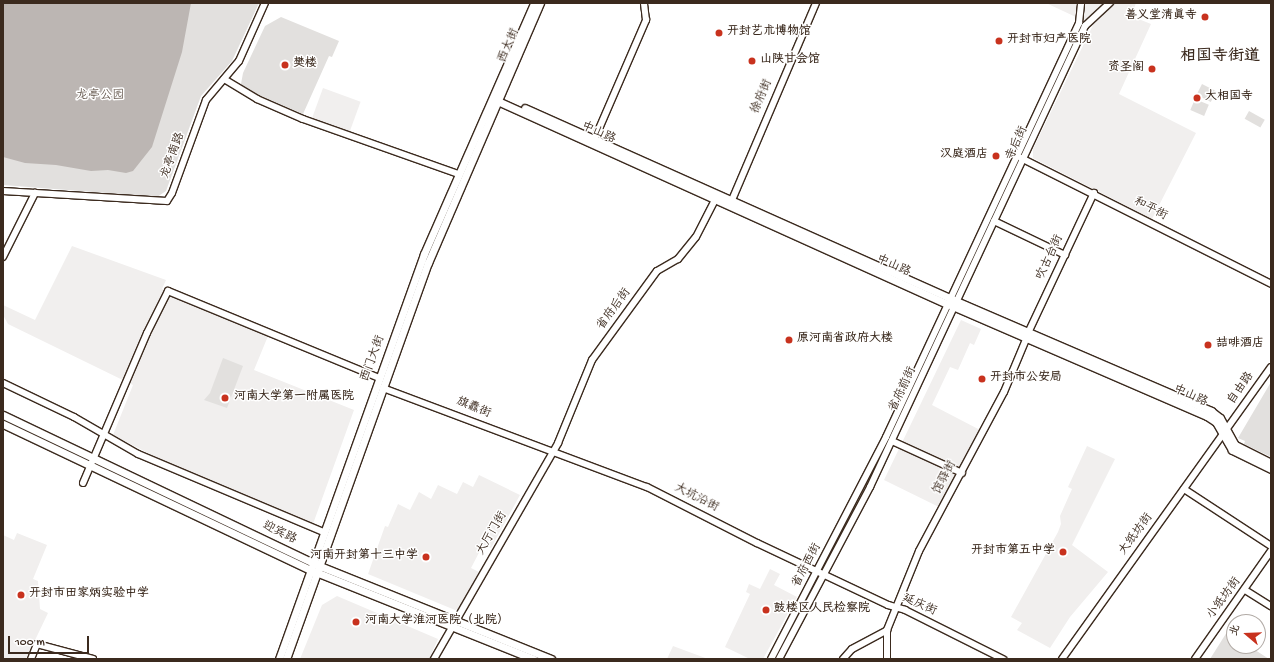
<!DOCTYPE html>
<html>
<head>
<meta charset="utf-8">
<style>
  body { margin:0 }
  #map { position:relative; width:1274px; height:662px; overflow:hidden; background:#fff; font-family:"Gochi Hand","LXGW WenKai TC",sans-serif }
  div>[style] { position:absolute }
  .built>* { inset:0; background:#f1efee; transform-origin:0 0 }
  .green>* { inset:0; background:#e2e0de; transform-origin:0 0 }
  .water>* { inset:0; background:#bcb6b3 }
  .roads { filter:drop-shadow(1px 0 #3b2a1e) drop-shadow(-1px 0 #3b2a1e) drop-shadow(0 1px #3b2a1e) drop-shadow(0 -1px #3b2a1e) }
  .minor>* { height:6px; margin:-3px; padding:0 3px; transform-origin:3px; border-radius:3px; background:#fff }
  .major>* { height:7px; margin:-3.5px; padding:0 3.5px; transform-origin:3.5px; border-radius:3.5px; background:#fff }
  .dots>* { width:11px; height:11px; translate:-50% -50%; box-sizing:border-box; border:2px solid #fff; border-radius:50% }
  span { translate:-50% -50%; white-space:nowrap; text-align:center; line-height:1.15; -webkit-text-stroke:3px #fff; paint-order:stroke }
  .poi-label { font-size:12px; color:#3b2a1e; font-weight:700 }
  .right { translate:-100% -50%; text-align:right }
  .left { translate:0 -50%; text-align:left }
  .street-label { font-size:12px; color:#3b2a1e }
  .park-label { font-size:12px; color:#65584e }
  .district-label { font-size:16px; color:#3b2a1e; font-weight:700 }
  .frame { position:absolute; inset:0; border:4px solid #3b2a1e; pointer-events:none }
  .north { position:absolute; left:1226px; top:614px; width:40px; height:40px; box-sizing:border-box; background:#fff; border:1px solid #b1aaa5; border-radius:50%; rotate:289deg; font-size:11px; font-weight:700; line-height:16px; text-align:center; color:#3b2a1e }
  .north::after { content:''; display:block; margin:auto; width:14px; height:18px; background:#c8321e; clip-path:polygon(50% 0,100% 100%,50% 72%,0 100%) }
  .scale { position:absolute; left:8px; top:636px; width:81px; height:18px; box-sizing:border-box; border:2px solid #3b2a1e; border-top:0; padding-left:5px; font-size:12px; line-height:14px; white-space:nowrap; color:#3b2a1e; -webkit-text-stroke:3px #fff; paint-order:stroke }
</style>
</head>
<body>
<div id="map">
  <div class="built">
    <div style="clip-path:polygon(1046px 3px,1136px 3px,1131px 16px,1151px 24px,1119px 94px,1196px 133px,1152px 219px,1033px 158px,1033px 149px,1093px 25px)"></div>
    <div style="left:323px;top:88px;width:40px;height:33px;rotate:20deg"></div>
    <div style="clip-path:polygon(72px 246px,166px 280px,162px 289px,268px 336px,254px 370px,354px 410px,313px 524px,183px 471px,113px 435px,133px 385px,8px 324px,3px 315px,3px 305px,35px 320px)"></div>
    <div style="clip-path:polygon(961px 320px,981px 329px,974px 345px,970px 343px,958px 370px,950px 367px,932px 405px,982px 431px,939px 507px,884px 480px)"></div>
    <div style="clip-path:polygon(1087px 446px,1115px 459px,1072px 545px,1108px 572px,1070px 617px,1050px 648px,1017px 630px,1022px 623px,1011px 617px,1058px 532px,1061px 524px,1060px 516px,1072px 489px,1068px 487px)"></div>
    <div style="clip-path:polygon(479px 475px,520px 495px,491px 548px,483px 545px,471px 568px,479px 572px,460px 608px,455px 610px,368px 574px,385px 526px,388px 527px,398px 504px,410px 510px,419px 492px,431px 499px,438px 485px,457px 494px,463px 482px,473px 487px)"></div>
    <div style="clip-path:polygon(17px 533px,47px 545px,33px 579px,38px 581px,40px 609px,48px 613px,26px 659px,3px 659px,3px 535px,14px 540px)"></div>
    <div style="clip-path:polygon(770px 569px,780px 574px,774px 585px,797px 597px,763px 659px,750px 659px,725px 647px,750px 594px,746px 592px,749px 584px,760px 589px)"></div>
    <div style="clip-path:polygon(337px 596px,438px 639px,429px 659px,300px 659px,322px 605px)"></div>
    <div style="clip-path:polygon(673px 646px,708px 659px,667px 659px)"></div>
  </div>
  <div class="green">
    <div style="clip-path:polygon(3px 3px,259px 3px,232px 61px,201px 96px,166px 191px,157px 197px,3px 185px)"></div>
    <div style="clip-path:polygon(281px 17px,339px 41px,332px 57px,329px 56px,303px 114px,245px 89px,241px 84px,243px 73px,265px 26px)"></div>
    <div style="left:1202px;top:84px;width:16px;height:12px;rotate:27deg"></div>
    <div style="left:1195px;top:99px;width:15px;height:12px;rotate:23deg"></div>
    <div style="left:1249px;top:111px;width:18px;height:9px;rotate:29deg"></div>
    <div style="clip-path:polygon(223px 358px,243px 366px,227px 408px,204px 400px,210px 393px)"></div>
    <div style="clip-path:polygon(1271px 382px,1271px 457px,1244px 444px,1245px 441px,1238px 438px)"></div>
    <div style="clip-path:polygon(1227px 632px,1234px 636px,1234px 646px,1249px 646px,1269px 659px,1210px 659px)"></div>
  </div>
  <div class="water">
    <div style="clip-path:polygon(3px 3px,191px 3px,182px 52px,152px 147px,133px 171px,126px 173px,108px 170px,91px 171px,56px 165px,25px 163px,3px 157px)"></div>
  </div>
  <div class="roads">
    <div class="minor">
      <div style="left:224px;top:79px;width:39px;rotate:31deg"></div>
      <div style="left:257px;top:99px;width:50px;rotate:23.5deg"></div>
      <div style="left:303px;top:119px;width:164px;rotate:19.5deg"></div>
      <div style="left:595px;top:138px;width:129px;rotate:-66.6deg"></div>
      <div style="left:646px;top:20px;width:17px;rotate:-97deg"></div>
      <div style="left:1021px;top:158px;width:280px;rotate:26.7deg"></div>
      <div style="left:3px;top:191px;width:164px;rotate:3.5deg"></div>
      <div style="left:167px;top:201px;width:9px;rotate:-58deg"></div>
      <div style="left:172px;top:193px;width:99px;rotate:-69.9deg"></div>
      <div style="left:206px;top:100px;width:51px;rotate:-49.8deg"></div>
      <div style="left:239px;top:61px;width:64px;rotate:-65.9deg"></div>
      <div style="left:732px;top:200px;width:214px;rotate:-66.9deg"></div>
      <div style="left:994px;top:221px;width:79px;rotate:25.6deg"></div>
      <div style="left:3px;top:257px;width:72px;rotate:-63.4deg"></div>
      <div style="left:1028px;top:333px;width:155px;rotate:-64.8deg"></div>
      <div style="left:3px;top:383px;width:79px;rotate:25.6deg"></div>
      <div style="left:74px;top:417px;width:74px;rotate:30deg"></div>
      <div style="left:138px;top:454px;width:202px;rotate:22.8deg"></div>
      <div style="left:383px;top:388px;width:282px;rotate:20.6deg"></div>
      <div style="left:647px;top:487px;width:123px;rotate:27deg"></div>
      <div style="left:757px;top:543px;width:145px;rotate:25.3deg"></div>
      <div style="left:888px;top:605px;width:18px;rotate:16deg"></div>
      <div style="left:905px;top:610px;width:110px;rotate:26.6deg"></div>
      <div style="left:892px;top:441px;width:77px;rotate:24.6deg"></div>
      <div style="left:83px;top:483px;width:163px;rotate:-66.9deg"></div>
      <div style="left:147px;top:333px;width:47px;rotate:-63.4deg"></div>
      <div style="left:168px;top:291px;width:228px;rotate:22.4deg"></div>
      <div style="left:1184px;top:489px;width:104px;rotate:33.2deg"></div>
      <div style="left:1245px;top:590px;width:31px;rotate:32deg"></div>
      <div style="left:31px;top:659px;width:16px;rotate:-68deg"></div>
      <div style="left:37px;top:644px;width:58px;rotate:15deg"></div>
      <div style="left:434px;top:659px;width:249px;rotate:-60.1deg"></div>
      <div style="left:558px;top:443px;width:90px;rotate:-67.7deg"></div>
      <div style="left:592px;top:360px;width:110px;rotate:-53.9deg"></div>
      <div style="left:657px;top:271px;width:24px;rotate:-30deg"></div>
      <div style="left:678px;top:259px;width:28px;rotate:-51deg"></div>
      <div style="left:696px;top:237px;width:44px;rotate:-62.9deg"></div>
      <div style="left:771px;top:659px;width:250px;rotate:-62.6deg"></div>
      <div style="left:886px;top:437px;width:457px;rotate:-65deg"></div>
      <div style="left:1079px;top:23px;width:20px;rotate:-84deg"></div>
      <div style="left:779px;top:659px;width:195px;rotate:-62.1deg"></div>
      <div style="left:870px;top:487px;width:509px;rotate:-65deg"></div>
      <div style="left:1085px;top:26px;width:34px;rotate:-43deg"></div>
      <div style="left:843px;top:659px;width:13px;rotate:-48deg"></div>
      <div style="left:852px;top:649px;width:40px;rotate:-28deg"></div>
      <div style="left:887px;top:630px;width:85px;rotate:-67.9deg"></div>
      <div style="left:919px;top:551px;width:180px;rotate:-61.9deg"></div>
      <div style="left:1004px;top:392px;width:60px;rotate:-67.3deg"></div>
      <div style="left:887px;top:659px;width:29px;rotate:-90deg"></div>
      <div style="left:1062px;top:659px;width:359px;rotate:-54.4deg"></div>
      <div style="left:1195px;top:659px;width:132px;rotate:-54.9deg"></div>
    </div>
    <div class="major">
      <div style="left:493px;top:99px;width:499px;rotate:24.3deg"></div>
      <div style="left:948px;top:304px;width:282px;rotate:23.4deg"></div>
      <div style="left:1207px;top:416px;width:11px;rotate:34deg"></div>
      <div style="left:1216px;top:422px;width:32px;rotate:60deg"></div>
      <div style="left:1232px;top:450px;width:43px;rotate:26deg"></div>
      <div style="left:525px;top:108px;width:472px;rotate:24.1deg"></div>
      <div style="left:956px;top:301px;width:278px;rotate:23.3deg"></div>
      <div style="left:1211px;top:411px;width:11px;rotate:38deg"></div>
      <div style="left:1220px;top:418px;width:31px;rotate:61deg"></div>
      <div style="left:1235px;top:445px;width:40px;rotate:26.6deg"></div>
      <div style="left:3px;top:415px;width:351px;rotate:25.5deg"></div>
      <div style="left:320px;top:566px;width:249px;rotate:21.9deg"></div>
      <div style="left:3px;top:424px;width:341px;rotate:25.4deg"></div>
      <div style="left:311px;top:570px;width:240px;rotate:21.8deg"></div>
      <div style="left:279px;top:659px;width:430px;rotate:-70.3deg"></div>
      <div style="left:424px;top:254px;width:274px;rotate:-66.3deg"></div>
      <div style="left:286px;top:659px;width:421px;rotate:-70.3deg"></div>
      <div style="left:428px;top:263px;width:283px;rotate:-66.7deg"></div>
    </div>
  </div>
  <div class="dots">
    <div style="left:1205px;top:17px;background:#c8321e"></div>
    <div style="left:719px;top:33px;background:#c8321e"></div>
    <div style="left:999px;top:41px;background:#c8321e"></div>
    <div style="left:752px;top:61px;background:#c8321e"></div>
    <div style="left:285px;top:65px;background:#c8321e"></div>
    <div style="left:1152px;top:69px;background:#c8321e"></div>
    <div style="left:1197px;top:98px;background:#c8321e"></div>
    <div style="left:996px;top:156px;background:#c8321e"></div>
    <div style="left:789px;top:340px;background:#c8321e"></div>
    <div style="left:1208px;top:345px;background:#c8321e"></div>
    <div style="left:982px;top:379px;background:#c8321e"></div>
    <div style="left:225px;top:398px;background:#c8321e"></div>
    <div style="left:1063px;top:552px;background:#c8321e"></div>
    <div style="left:426px;top:557px;background:#c8321e"></div>
    <div style="left:21px;top:595px;background:#c8321e"></div>
    <div style="left:766px;top:610px;background:#c8321e"></div>
    <div style="left:356px;top:622px;background:#c8321e"></div>
  </div>
  <div class="poi-label">
    <span class="right" style="left:1197px;top:17px">善义堂清真寺</span>
    <span class="left" style="left:727px;top:33px">开封艺术博物馆</span>
    <span class="left" style="left:1007px;top:41px">开封市妇产医院</span>
    <span class="left" style="left:760px;top:61px">山陕甘会馆</span>
    <span class="left" style="left:293px;top:65px">樊楼</span>
    <span class="right" style="left:1144px;top:69px">资圣阁</span>
    <span class="left" style="left:1205px;top:98px">大相国寺</span>
    <span class="right" style="left:988px;top:156px">汉庭酒店</span>
    <span class="left" style="left:797px;top:340px">原河南省政府大楼</span>
    <span class="left" style="left:1216px;top:345px">喆啡酒店</span>
    <span class="left" style="left:990px;top:379px">开封市公安局</span>
    <span class="left" style="left:234px;top:398px">河南大学第一附属医院</span>
    <span class="right" style="left:1055px;top:552px">开封市第五中学</span>
    <span class="right" style="left:418px;top:557px">河南开封第十三中学</span>
    <span class="left" style="left:29px;top:595px">开封市田家炳实验中学</span>
    <span class="left" style="left:774px;top:610px">鼓楼区人民检察院</span>
    <span class="left" style="left:365px;top:622px">河南大学淮河医院（北院）</span>
  </div>
  <div class="street-label">
    <span style="left:510px;top:46px;rotate:-67deg">西大街</span>
    <span style="left:763px;top:97px;rotate:-67deg">徐府街</span>
    <span style="left:598px;top:134px;rotate:24deg">中山路</span>
    <span style="left:1018px;top:144px;rotate:-65deg">寺后街</span>
    <span style="left:174px;top:156px;rotate:-70deg">龙亭南路</span>
    <span style="left:1150px;top:210px;rotate:27deg">和平街</span>
    <span style="left:1051px;top:258px;rotate:-65deg">吹古台街</span>
    <span style="left:893px;top:267px;rotate:24deg">中山路</span>
    <span style="left:615px;top:310px;rotate:-54deg">省府后街</span>
    <span style="left:374px;top:359px;rotate:-70deg">西门大街</span>
    <span style="left:1242px;top:389px;rotate:-55deg">自由路</span>
    <span style="left:904px;top:390px;rotate:-65deg">省府前街</span>
    <span style="left:1190px;top:397px;rotate:24deg">中山路</span>
    <span style="left:473px;top:409px;rotate:22deg">旗纛街</span>
    <span style="left:946px;top:478px;rotate:-62deg">馆驿街</span>
    <span style="left:696px;top:499px;rotate:27deg">大坑沿街</span>
    <span style="left:279px;top:534px;rotate:26deg">迎宾路</span>
    <span style="left:493px;top:534px;rotate:-60deg">大厅门街</span>
    <span style="left:1137px;top:535px;rotate:-54deg">大纸坊街</span>
    <span style="left:808px;top:566px;rotate:-62deg">省府西街</span>
    <span style="left:1225px;top:599px;rotate:-54deg">小纸坊街</span>
    <span style="left:919px;top:606px;rotate:24deg">延庆街</span>
  </div>
  <div class="park-label">
    <span style="left:100px;top:97px">龙亭公园</span>
  </div>
  <div class="district-label">
    <span style="left:1220px;top:58px">相国寺街道</span>
  </div>
  <div class="frame"></div>
  <div class="north">北</div>
  <div class="scale">100 m</div>
</div>
</body>
</html>
